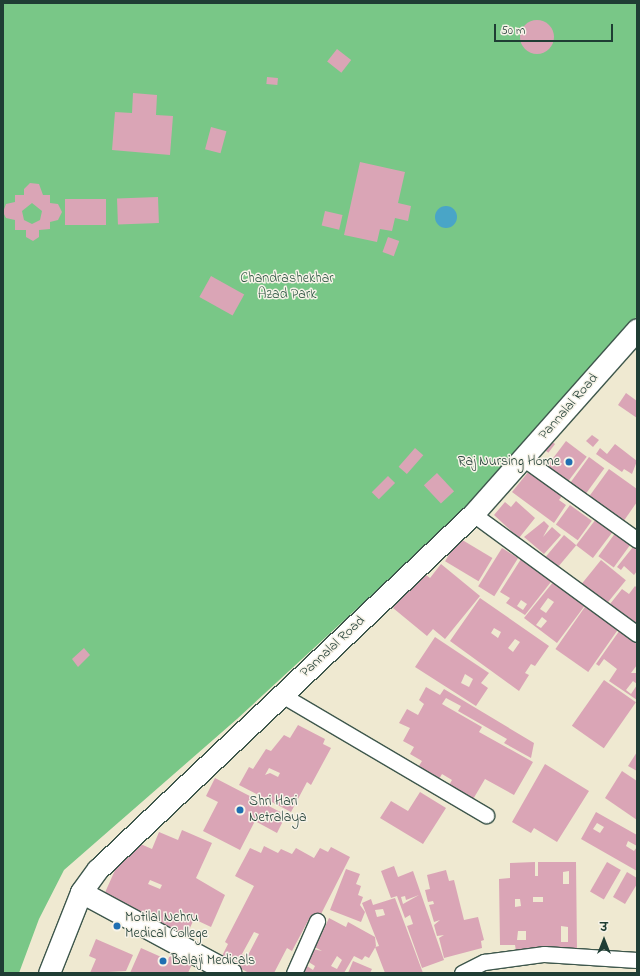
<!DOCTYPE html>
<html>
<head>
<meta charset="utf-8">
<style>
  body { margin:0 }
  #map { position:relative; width:640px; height:976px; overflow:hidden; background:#efe9d1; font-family:"Indie Flower","Playpen Sans Deva",sans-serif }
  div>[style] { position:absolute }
  .green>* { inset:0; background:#79c787 }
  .water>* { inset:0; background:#49a5c7 }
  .round { border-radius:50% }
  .building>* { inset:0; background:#daa5b6; transform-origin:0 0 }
  .roads { filter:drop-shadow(1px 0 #3e574c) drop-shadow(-1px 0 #3e574c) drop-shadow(0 1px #3e574c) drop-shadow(0 -1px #3e574c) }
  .street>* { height:15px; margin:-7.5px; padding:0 7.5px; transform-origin:7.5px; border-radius:7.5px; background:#fff }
  .secondary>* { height:21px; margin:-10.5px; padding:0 10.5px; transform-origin:10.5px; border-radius:10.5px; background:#fff }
  .dots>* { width:11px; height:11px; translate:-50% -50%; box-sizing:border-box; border:2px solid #f7f3e8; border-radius:50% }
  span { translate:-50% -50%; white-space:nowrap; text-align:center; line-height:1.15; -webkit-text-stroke:3px #f7f3e8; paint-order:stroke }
  .park-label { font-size:14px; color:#315945 }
  .street-label { font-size:14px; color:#1f3d34 }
  .poi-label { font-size:14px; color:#1f3d34 }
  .right { translate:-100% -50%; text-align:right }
  .left { translate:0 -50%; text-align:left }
  .frame { position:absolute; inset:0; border:4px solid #1f3d34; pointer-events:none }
  .north { position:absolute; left:584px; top:920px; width:40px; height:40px; -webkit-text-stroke:3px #f7f3e8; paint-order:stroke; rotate:0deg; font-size:11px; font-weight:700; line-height:16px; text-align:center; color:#1f3d34 }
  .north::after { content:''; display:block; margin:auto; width:14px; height:18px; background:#1f3d34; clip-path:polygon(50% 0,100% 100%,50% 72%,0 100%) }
  .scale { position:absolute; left:494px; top:24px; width:119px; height:18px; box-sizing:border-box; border:2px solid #1f3d34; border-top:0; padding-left:5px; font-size:12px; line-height:14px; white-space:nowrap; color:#1f3d34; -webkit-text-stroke:3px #f7f3e8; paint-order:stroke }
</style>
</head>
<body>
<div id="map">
  <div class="green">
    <div style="clip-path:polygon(3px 3px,637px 3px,637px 316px,504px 473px,237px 719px,64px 870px,39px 919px,19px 973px,3px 973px)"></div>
  </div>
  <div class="water">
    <div class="round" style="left:435px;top:206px;width:22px;height:22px"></div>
  </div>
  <div class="building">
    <div class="round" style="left:520px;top:20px;width:34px;height:34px"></div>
    <div style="left:337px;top:49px;width:18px;height:16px;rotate:38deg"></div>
    <div style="left:267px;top:77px;width:11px;height:7px;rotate:5deg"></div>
    <div style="clip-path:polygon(133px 93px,157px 95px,156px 115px,173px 116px,170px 155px,112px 150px,115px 112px,132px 113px)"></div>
    <div style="left:211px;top:127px;width:16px;height:23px;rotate:15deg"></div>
    <div style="clip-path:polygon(360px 162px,405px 172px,398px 203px,411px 206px,408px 221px,395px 218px,392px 231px,380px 229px,377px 242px,344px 235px)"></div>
    <div style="clip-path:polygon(evenodd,30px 183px,39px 184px,43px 195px,50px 195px,50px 203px,58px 204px,62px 212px,58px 220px,50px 222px,50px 229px,39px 230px,39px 237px,33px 241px,26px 237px,26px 230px,15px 230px,15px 220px,6px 218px,3px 212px,6px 204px,15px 202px,15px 195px,24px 195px,24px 189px,30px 183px,32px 203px,42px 211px,40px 220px,32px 224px,24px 220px,22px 211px,32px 203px)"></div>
    <div style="left:158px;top:197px;width:26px;height:41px;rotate:88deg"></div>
    <div style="left:106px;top:199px;width:26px;height:41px;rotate:90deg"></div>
    <div style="left:325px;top:211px;width:18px;height:15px;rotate:13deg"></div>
    <div style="left:388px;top:237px;width:12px;height:16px;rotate:20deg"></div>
    <div style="left:211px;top:276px;width:38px;height:24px;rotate:29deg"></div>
    <div style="clip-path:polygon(626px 393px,637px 401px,637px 418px,618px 405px)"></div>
    <div style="clip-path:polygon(592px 435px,599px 440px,593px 447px,586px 441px)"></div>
    <div style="left:551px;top:441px;width:5px;height:11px;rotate:37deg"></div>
    <div style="left:566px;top:441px;width:26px;height:35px;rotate:37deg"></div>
    <div style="clip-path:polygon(615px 444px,637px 461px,632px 474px,624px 469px,622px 472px,596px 454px,600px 448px,607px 454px)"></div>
    <div style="left:415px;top:448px;width:11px;height:25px;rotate:41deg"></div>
    <div style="left:589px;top:457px;width:19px;height:34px;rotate:36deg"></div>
    <div style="clip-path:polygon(609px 469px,637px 489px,637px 502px,623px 522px,588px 498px)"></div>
    <div style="clip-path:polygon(529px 471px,564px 493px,559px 500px,566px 505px,554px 523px,512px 492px)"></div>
    <div style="left:437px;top:473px;width:25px;height:18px;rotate:47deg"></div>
    <div style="left:388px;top:476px;width:10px;height:23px;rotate:45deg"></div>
    <div style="clip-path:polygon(516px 501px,535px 518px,519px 538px,494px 515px,505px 502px,511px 507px)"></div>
    <div style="left:570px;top:505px;width:27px;height:24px;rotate:36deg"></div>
    <div style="left:596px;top:519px;width:21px;height:33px;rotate:37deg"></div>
    <div style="clip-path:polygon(544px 521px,549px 526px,543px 537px,552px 527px,561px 535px,544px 554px,524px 537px)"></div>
    <div style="left:616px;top:532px;width:19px;height:30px;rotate:36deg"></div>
    <div style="left:564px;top:535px;width:16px;height:31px;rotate:40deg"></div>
    <div style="left:459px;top:538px;width:39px;height:27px;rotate:31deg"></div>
    <div style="clip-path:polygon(637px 542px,637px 571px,634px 575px,624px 566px,621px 570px,617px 567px)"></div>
    <div style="left:502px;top:548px;width:19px;height:45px;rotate:32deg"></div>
    <div style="clip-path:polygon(evenodd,521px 559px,554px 578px,525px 615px,506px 603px,510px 598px,500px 592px,521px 559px,521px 600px,527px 604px,523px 610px,517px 606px,521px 600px)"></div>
    <div style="left:601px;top:560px;width:32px;height:35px;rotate:39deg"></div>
    <div style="clip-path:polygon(441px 564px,480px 596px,445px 639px,433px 629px,427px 636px,393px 608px,417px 579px,420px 581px,426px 575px,430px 578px)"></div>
    <div style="clip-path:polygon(evenodd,554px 581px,586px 604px,557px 643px,524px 618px,554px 581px,548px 598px,554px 602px,546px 613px,540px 609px,548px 598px,554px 581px,542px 617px,547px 621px,541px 628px,536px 625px,542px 617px)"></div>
    <div style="clip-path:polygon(635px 586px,637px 588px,636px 625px,610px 604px,622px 589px,629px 594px)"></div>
    <div style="clip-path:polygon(evenodd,480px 598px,549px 646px,535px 666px,531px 664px,525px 673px,529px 675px,519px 691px,450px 641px,480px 598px,494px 628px,501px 632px,498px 638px,491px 633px,494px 628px,480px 598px,515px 639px,520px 642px,513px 652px,508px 648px,515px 639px)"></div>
    <div style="left:587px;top:604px;width:40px;height:55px;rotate:35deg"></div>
    <div style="clip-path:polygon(622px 627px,637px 637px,637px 665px,631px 673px,637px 673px,637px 684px,633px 681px,626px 690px,631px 694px,637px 685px,637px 700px,609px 681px,617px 669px,604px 659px,599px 666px,596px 664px)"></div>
    <div style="clip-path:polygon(evenodd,435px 637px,489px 673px,481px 683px,488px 688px,476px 706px,415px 667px,435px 637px,465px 674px,473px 679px,469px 687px,461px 683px,465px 674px)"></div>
    <div style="clip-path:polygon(84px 648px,90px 655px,78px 667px,72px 659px)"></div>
    <div style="left:604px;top:680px;width:39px;height:56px;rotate:35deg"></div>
    <div style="clip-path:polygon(426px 687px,440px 695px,444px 689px,534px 743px,531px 758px,504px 743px,507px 739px,458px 711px,461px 706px,446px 698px,442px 704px,482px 727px,479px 732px,533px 762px,514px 795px,485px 779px,472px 801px,448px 787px,452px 780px,442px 774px,438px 781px,417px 769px,422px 761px,410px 754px,414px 747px,403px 741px,410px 728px,399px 723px,407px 709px,418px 715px,424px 704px,419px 700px)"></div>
    <div style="clip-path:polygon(evenodd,298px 725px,325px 739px,323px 744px,331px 748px,311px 785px,307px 782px,291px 812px,239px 785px,249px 767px,253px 769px,266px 749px,271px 751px,284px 735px,290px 738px,298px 725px,269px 768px,280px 773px,278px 777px,270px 773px,265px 775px,269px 768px)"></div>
    <div style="clip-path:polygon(637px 752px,637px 771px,628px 766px)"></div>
    <div style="clip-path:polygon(545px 764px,589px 791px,557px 842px,534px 828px,531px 833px,512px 822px)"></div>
    <div style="clip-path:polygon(622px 771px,637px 781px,637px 820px,605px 798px)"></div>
    <div style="clip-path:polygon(215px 778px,286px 815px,277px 833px,255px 821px,240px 850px,203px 831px,218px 802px,206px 796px)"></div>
    <div style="clip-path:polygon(420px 792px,446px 808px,423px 844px,380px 818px,391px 801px,408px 811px)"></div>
    <div style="clip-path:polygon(evenodd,596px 812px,637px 835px,637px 846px,628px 841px,626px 846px,634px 851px,637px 847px,637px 871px,581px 839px,596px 812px,597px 823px,604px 827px,600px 833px,593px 829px,597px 823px)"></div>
    <div style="clip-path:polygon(evenodd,182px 830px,212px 843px,196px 878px,225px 895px,211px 927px,194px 919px,185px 939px,103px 897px,129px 839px,152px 849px,159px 832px,178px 840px,182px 830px,150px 880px,162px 885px,160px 889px,148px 884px,150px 880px)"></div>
    <div style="clip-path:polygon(evenodd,264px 846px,278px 853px,281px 849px,292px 854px,296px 848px,314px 858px,320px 848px,328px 852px,331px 847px,350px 857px,318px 920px,310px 917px,292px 951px,287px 948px,274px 973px,249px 973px,221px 958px,228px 944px,225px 942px,254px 886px,235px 876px,250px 848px,261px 853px,264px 846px,254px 932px,259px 934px,247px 957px,242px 954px,254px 932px)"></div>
    <div style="clip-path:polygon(evenodd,535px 862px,535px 876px,538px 876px,538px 862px,576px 862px,577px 951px,516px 951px,515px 945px,500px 945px,499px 879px,510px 878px,510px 863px,535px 862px,569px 871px,569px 884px,563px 884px,563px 872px,569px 871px,535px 862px,533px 897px,543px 897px,543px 902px,533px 902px,533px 897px,535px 862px,515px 899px,520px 899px,521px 906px,515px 907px,515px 899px,535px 862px,561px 926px,568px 927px,568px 942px,561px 942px,561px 926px,535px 862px,518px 931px,526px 931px,526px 940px,517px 940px,518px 931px)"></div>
    <div style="left:607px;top:862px;width:16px;height:34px;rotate:30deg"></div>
    <div style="clip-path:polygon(evenodd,394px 866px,398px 877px,413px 871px,444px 960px,422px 968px,407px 926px,413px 924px,410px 915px,405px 918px,397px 896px,391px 898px,381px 871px,394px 866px,419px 895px,403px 904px,401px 897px,405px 896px,406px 900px,419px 895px)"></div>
    <div style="clip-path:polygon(346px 869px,360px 874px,356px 884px,361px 886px,358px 895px,363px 897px,360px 905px,365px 912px,361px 922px,330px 910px)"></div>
    <div style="clip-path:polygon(446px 870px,449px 881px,454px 880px,464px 920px,478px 917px,484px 940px,481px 941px,482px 948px,444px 958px,439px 938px,444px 935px,437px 936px,434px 925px,440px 920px,434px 922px,429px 905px,434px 904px,433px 901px,428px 902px,425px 890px,430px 889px,427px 875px)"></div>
    <div style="clip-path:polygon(627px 872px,637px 878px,637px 884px,625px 904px,613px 897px)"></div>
    <div style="clip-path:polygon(evenodd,395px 898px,423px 973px,385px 973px,375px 947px,379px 946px,362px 903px,371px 899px,373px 905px,395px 898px,383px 909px,385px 915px,377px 917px,375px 910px,383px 909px)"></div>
    <div style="clip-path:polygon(evenodd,329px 918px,346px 927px,348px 922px,375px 937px,376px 946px,369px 958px,365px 956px,362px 960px,354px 956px,344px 973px,303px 973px,307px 966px,313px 970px,315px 966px,307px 961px,313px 949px,322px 951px,313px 946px,315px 940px,318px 942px,329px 918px,337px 956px,342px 960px,337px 969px,331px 966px,337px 956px)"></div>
    <div style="clip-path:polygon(96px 939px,133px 955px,126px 971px,90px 973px,96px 959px,89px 956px)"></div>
    <div style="clip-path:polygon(141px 948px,168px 960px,171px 952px,193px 962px,188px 973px,130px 973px)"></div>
    <div style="clip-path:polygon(353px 961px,372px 969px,370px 973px,348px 973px)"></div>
  </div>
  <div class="roads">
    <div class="street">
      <div style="left:524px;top:459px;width:139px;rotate:35.6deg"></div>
      <div style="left:473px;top:514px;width:203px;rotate:36.2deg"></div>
      <div style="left:282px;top:695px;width:237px;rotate:30.5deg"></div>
      <div style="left:294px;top:973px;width:57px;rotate:-66.1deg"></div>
      <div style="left:462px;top:973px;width:25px;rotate:-27deg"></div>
      <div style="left:484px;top:962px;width:61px;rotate:-7.6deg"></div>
      <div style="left:544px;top:954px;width:93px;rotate:3.7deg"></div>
    </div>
    <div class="secondary">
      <div style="left:81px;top:892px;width:170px;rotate:28.4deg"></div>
      <div style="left:49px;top:973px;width:87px;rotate:-68.4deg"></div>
      <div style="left:81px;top:892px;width:29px;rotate:-54deg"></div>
      <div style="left:98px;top:869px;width:516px;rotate:-43.43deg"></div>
      <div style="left:473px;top:514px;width:247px;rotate:-48.4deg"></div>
    </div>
  </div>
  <div class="dots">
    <div style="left:569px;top:462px;background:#1f6fb2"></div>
    <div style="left:240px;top:810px;background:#1f6fb2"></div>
    <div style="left:117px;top:926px;background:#1f6fb2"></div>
    <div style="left:163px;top:961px;background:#1f6fb2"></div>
  </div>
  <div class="park-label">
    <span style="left:287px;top:287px">Chandrashekhar<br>Azad Park</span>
  </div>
  <div class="street-label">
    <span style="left:569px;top:407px;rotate:-49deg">Pannalal Road</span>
    <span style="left:333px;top:647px;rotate:-43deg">Pannalal Road</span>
  </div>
  <div class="poi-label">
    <span class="right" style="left:560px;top:462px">Raj Nursing Home</span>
    <span class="left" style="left:249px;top:810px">Shri Hari<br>Netralaya</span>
    <span class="left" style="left:125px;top:926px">Motilal Nehru<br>Medical College</span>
    <span class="left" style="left:171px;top:961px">Balaji Medicals</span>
  </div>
  <div class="frame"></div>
  <div class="north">उ</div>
  <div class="scale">50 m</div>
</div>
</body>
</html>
